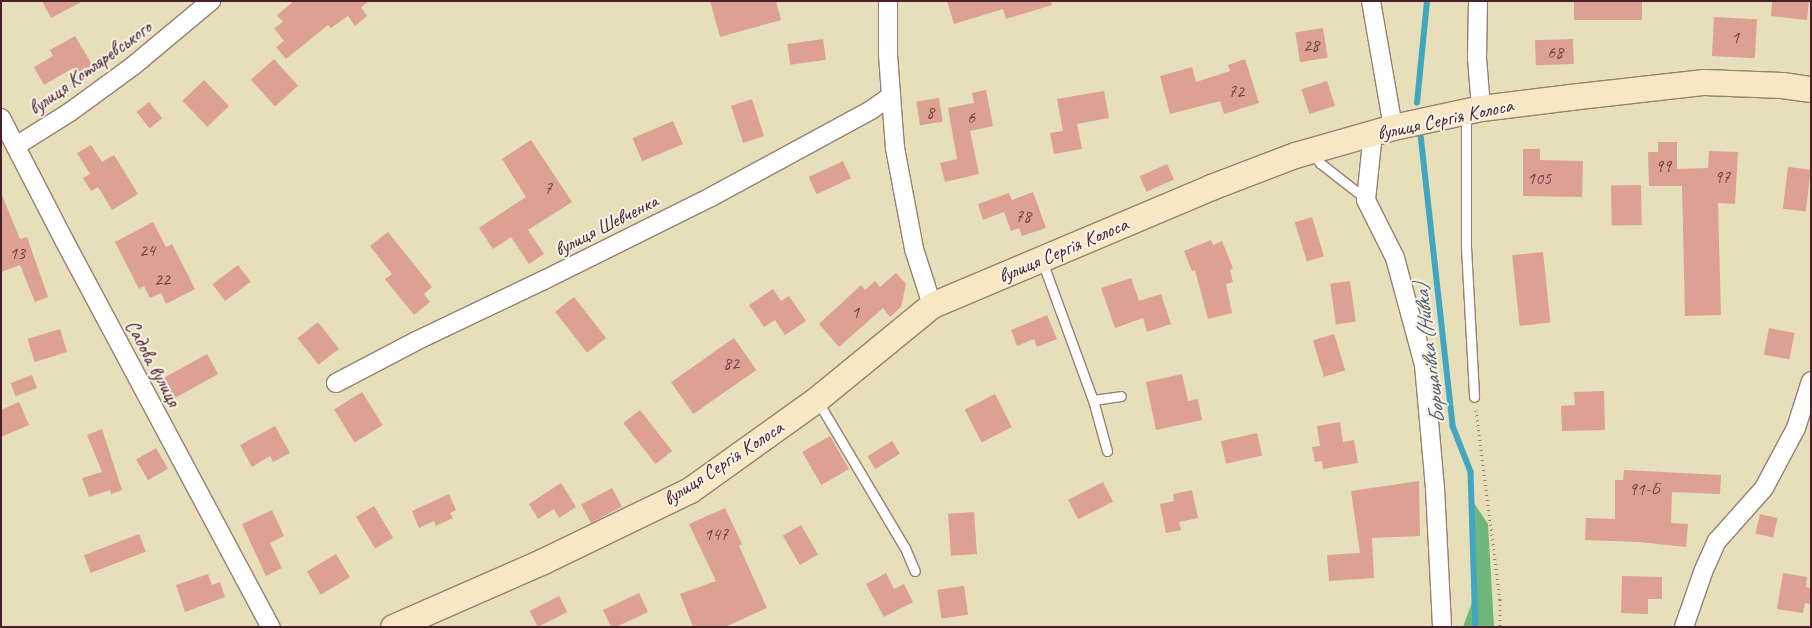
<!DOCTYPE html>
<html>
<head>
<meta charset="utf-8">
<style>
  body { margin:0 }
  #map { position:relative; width:1812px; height:628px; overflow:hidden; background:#e6dfba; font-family:Caveat,sans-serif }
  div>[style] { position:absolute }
  .forest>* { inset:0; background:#6fb67a }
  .stream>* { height:5.5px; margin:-2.75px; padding:0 2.75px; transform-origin:2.75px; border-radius:2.75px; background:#41a7c1 }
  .building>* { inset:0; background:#dca193; transform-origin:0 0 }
  .path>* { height:3px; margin-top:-1.5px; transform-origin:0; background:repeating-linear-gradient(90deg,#987f72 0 1px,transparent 0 5px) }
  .roads { filter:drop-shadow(1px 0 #987f72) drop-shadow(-1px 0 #987f72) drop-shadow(0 1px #987f72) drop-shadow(0 -1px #987f72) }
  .lane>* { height:9px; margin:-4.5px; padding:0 4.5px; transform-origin:4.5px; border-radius:4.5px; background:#fff }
  .street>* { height:18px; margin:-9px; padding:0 9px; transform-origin:9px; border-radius:9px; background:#fff }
  .secondary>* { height:25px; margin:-12.5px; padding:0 12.5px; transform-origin:12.5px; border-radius:12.5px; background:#f7e8c3 }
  span { translate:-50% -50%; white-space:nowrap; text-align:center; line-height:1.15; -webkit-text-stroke:4px #f7f3e8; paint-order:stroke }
  .number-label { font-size:18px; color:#6e4045 }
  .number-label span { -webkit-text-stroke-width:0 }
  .street-label { font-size:20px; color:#4a1f2b }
  .water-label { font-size:21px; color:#465567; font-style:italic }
  .frame { position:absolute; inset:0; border:2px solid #4a1f2b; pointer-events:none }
</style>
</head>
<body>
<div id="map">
  <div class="forest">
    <div style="clip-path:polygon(1472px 500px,1488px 524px,1494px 627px,1463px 627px,1475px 594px)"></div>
  </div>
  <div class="stream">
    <div style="left:1417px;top:103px;width:102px;rotate:-84.4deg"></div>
    <div style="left:1421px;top:135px;width:293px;rotate:83.7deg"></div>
    <div style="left:1453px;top:426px;width:49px;rotate:68.6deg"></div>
    <div style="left:1471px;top:472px;width:155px;rotate:88.2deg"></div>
  </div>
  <div class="building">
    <div style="clip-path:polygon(42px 1px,83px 1px,51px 18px)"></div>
    <div style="clip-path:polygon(294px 1px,369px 1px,361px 7px,367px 16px,355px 26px,348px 16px,331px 28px,328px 25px,286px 59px,276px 47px,284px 41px,274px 28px,283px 22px,277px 15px)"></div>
    <div style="clip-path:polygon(710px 1px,776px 1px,781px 20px,720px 37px)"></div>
    <div style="clip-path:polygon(947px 1px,1051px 1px,1052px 5px,1006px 19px,1003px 9px,954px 24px)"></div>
    <div style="left:1574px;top:1px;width:68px;height:19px"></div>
    <div style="clip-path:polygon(1772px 1px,1809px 1px,1807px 20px,1771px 16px)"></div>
    <div style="left:1714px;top:17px;width:43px;height:39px;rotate:3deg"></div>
    <div style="left:1323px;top:28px;width:30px;height:28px;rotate:81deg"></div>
    <div style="clip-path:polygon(75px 36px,97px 73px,80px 82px,73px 68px,44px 85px,34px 67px,53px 56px,50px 50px)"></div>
    <div style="left:823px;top:39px;width:21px;height:36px;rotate:82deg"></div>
    <div style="left:1573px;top:39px;width:25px;height:38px;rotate:88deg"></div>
    <div style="left:274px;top:59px;width:36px;height:31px;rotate:48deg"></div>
    <div style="clip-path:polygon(1245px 59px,1259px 103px,1224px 114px,1220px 101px,1170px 114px,1160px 76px,1192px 67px,1196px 82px,1230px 71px,1228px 65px)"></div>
    <div style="left:204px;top:80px;width:36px;height:30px;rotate:46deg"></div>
    <div style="left:1327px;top:81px;width:26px;height:27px;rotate:72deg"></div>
    <div style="clip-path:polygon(986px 90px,993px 126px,970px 131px,979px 174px,945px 182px,940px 163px,957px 159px,948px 108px,974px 103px,972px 93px)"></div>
    <div style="clip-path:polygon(1104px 91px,1109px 118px,1077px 124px,1082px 149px,1054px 154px,1050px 133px,1063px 131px,1057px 99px)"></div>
    <div style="left:939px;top:98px;width:24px;height:23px;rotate:81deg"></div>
    <div style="left:752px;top:99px;width:39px;height:22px;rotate:72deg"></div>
    <div style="left:149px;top:102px;width:21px;height:16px;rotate:51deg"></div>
    <div style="left:673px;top:121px;width:25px;height:44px;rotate:67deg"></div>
    <div style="clip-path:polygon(531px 140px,572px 202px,528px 230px,544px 254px,529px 264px,511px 237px,493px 249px,479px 228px,526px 197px,502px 159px)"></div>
    <div style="clip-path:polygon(1658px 142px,1677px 142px,1677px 169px,1708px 168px,1709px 151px,1738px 152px,1735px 204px,1718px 203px,1721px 315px,1685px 316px,1682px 186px,1649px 186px,1648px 152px,1658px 152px)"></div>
    <div style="clip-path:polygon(91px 145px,102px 162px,114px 155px,138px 194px,112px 210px,98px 187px,91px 191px,83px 178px,90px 174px,77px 153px)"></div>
    <div style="clip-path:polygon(1523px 149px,1540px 149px,1540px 160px,1583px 161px,1582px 197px,1523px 196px)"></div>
    <div style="left:843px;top:161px;width:19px;height:38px;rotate:65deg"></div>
    <div style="left:1167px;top:164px;width:17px;height:30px;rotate:66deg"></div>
    <div style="left:1788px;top:167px;width:23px;height:42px;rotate:7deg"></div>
    <div style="left:1641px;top:185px;width:40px;height:30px;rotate:89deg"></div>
    <div style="clip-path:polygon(1033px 192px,1046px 228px,1022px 236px,1019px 228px,1011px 231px,1004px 212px,983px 220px,978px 204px,1009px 193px,1012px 200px)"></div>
    <div style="clip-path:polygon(1px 193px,20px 239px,27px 237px,48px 297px,35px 302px,20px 265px,1px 272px)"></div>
    <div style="left:1312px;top:217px;width:41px;height:18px;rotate:73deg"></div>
    <div style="clip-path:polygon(153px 222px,166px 247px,172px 244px,195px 289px,166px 304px,161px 293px,150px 298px,144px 286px,139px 289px,115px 242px)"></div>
    <div style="clip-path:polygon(388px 232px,432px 287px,424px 294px,430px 302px,414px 315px,385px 279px,392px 274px,370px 246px)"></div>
    <div style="clip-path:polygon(1211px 240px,1213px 245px,1222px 241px,1233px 268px,1230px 270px,1233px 282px,1226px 284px,1232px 313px,1208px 319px,1195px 270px,1192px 271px,1184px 251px)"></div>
    <div style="left:1543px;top:252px;width:71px;height:31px;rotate:84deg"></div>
    <div style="left:238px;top:265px;width:21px;height:32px;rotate:53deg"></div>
    <div style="clip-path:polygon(896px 273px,906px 284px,901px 307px,890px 317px,883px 308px,839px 347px,819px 324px,861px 285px,865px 290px,875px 281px,880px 287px)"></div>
    <div style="clip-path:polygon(1131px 278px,1139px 301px,1161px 294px,1171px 324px,1147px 332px,1143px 318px,1115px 328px,1101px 288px)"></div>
    <div style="left:1350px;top:281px;width:41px;height:20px;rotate:82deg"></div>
    <div style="clip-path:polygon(773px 289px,781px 301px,789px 296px,806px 321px,785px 335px,775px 320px,764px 327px,749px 305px)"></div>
    <div style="left:574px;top:297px;width:52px;height:24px;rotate:52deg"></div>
    <div style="clip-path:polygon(1047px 315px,1057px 339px,1037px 347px,1034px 339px,1017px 346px,1011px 330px)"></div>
    <div style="left:318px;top:322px;width:34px;height:26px;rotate:52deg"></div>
    <div style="left:1769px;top:328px;width:26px;height:27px;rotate:11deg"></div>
    <div style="left:60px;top:329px;width:24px;height:34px;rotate:73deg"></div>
    <div style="left:1334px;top:334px;width:38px;height:22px;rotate:73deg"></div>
    <div style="left:734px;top:338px;width:39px;height:77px;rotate:55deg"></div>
    <div style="left:207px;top:354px;width:23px;height:51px;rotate:61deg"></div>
    <div style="clip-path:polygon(1182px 374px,1188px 401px,1198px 399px,1202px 420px,1156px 430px,1146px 382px)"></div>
    <div style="left:32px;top:375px;width:14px;height:23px;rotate:69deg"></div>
    <div style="clip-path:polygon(1604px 391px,1605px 430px,1562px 431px,1561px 406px,1575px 405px,1574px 392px)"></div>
    <div style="left:362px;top:392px;width:39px;height:33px;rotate:58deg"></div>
    <div style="left:995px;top:394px;width:37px;height:34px;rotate:63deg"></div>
    <div style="clip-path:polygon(19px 402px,29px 425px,1px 437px,1px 410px)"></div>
    <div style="left:640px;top:410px;width:52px;height:21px;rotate:52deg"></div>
    <div style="clip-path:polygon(1340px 422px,1343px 442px,1354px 440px,1358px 463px,1323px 469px,1322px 461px,1315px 462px,1312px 447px,1320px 446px,1317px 426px)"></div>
    <div style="clip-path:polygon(275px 426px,290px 453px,273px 462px,270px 456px,252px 467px,240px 445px)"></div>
    <div style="clip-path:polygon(102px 429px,122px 490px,111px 494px,110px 490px,89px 497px,82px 478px,102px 472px,87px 435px)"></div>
    <div style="left:1257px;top:433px;width:23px;height:37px;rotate:77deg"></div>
    <div style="left:830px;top:436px;width:38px;height:32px;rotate:60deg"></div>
    <div style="left:892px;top:441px;width:15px;height:29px;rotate:58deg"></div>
    <div style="left:156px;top:448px;width:24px;height:23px;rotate:60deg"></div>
    <div style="clip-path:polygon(1624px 470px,1721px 475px,1720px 494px,1672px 492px,1671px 523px,1688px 524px,1686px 547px,1639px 542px,1585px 540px,1586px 518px,1615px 519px,1615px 480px,1623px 480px)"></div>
    <div style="clip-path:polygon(1419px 481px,1420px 536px,1372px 538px,1374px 578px,1329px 581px,1327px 555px,1360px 553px,1351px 491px)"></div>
    <div style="left:1103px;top:482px;width:22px;height:39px;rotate:63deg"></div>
    <div style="clip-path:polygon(561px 483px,576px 507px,559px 518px,554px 509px,538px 519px,529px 504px)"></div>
    <div style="left:612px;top:488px;width:21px;height:35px;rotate:62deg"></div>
    <div style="clip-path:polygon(1192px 490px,1198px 518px,1179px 522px,1181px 530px,1166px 533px,1160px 504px,1174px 501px,1173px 494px)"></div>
    <div style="clip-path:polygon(449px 494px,456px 510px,450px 513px,453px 518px,436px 526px,434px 521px,419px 528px,412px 511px)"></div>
    <div style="left:374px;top:506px;width:37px;height:21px;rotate:59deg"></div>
    <div style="clip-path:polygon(725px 508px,742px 544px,739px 546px,767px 608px,725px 627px,693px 627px,680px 594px,716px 581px,689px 524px)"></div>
    <div style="clip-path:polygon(272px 510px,284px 536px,270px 543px,282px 568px,266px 576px,242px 524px)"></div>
    <div style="left:974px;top:512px;width:42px;height:26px;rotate:86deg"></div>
    <div style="left:1760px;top:514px;width:18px;height:20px;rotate:13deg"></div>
    <div style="left:801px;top:525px;width:34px;height:21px;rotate:60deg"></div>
    <div style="left:139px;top:534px;width:19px;height:59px;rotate:69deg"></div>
    <div style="left:336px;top:554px;width:27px;height:34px;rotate:59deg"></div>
    <div style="clip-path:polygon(886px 573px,894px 589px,904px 584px,913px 602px,884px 617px,866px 584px)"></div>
    <div style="clip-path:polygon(1783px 573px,1807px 577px,1806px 587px,1811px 588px,1811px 604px,1805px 603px,1803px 613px,1777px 609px)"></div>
    <div style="clip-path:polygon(208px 574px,212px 585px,220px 582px,225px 597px,185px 612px,176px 585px)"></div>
    <div style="clip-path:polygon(1622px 576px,1662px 577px,1662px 599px,1648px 599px,1648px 614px,1621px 613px)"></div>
    <div style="left:964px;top:586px;width:29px;height:27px;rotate:82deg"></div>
    <div style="clip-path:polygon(639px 593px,648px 612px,616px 627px,611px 627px,603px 610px)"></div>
    <div style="left:559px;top:596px;width:18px;height:33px;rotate:63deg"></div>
  </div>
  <div class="path">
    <div style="left:1476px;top:410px;width:191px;rotate:82.8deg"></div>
    <div style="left:1500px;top:599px;width:28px;rotate:90deg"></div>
  </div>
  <div class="roads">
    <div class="lane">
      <div style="left:1466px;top:114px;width:133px;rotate:90deg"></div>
      <div style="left:1466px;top:247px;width:150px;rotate:86.9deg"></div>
      <div style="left:1312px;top:153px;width:13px;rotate:51deg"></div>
      <div style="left:1320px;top:163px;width:58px;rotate:38deg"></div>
      <div style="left:1042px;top:261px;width:148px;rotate:69.9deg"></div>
      <div style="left:1093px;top:400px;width:53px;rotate:74.6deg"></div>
      <div style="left:817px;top:400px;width:172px;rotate:59.3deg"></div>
      <div style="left:905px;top:548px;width:25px;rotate:67deg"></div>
      <div style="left:1093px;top:400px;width:28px;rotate:-8deg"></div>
    </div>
    <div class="street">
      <div style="left:888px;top:1px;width:54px;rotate:90deg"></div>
      <div style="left:888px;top:55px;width:93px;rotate:85.7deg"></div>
      <div style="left:895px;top:148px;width:103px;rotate:79.3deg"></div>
      <div style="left:914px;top:249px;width:59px;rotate:72.2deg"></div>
      <div style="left:1371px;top:1px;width:128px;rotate:80.1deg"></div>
      <div style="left:1478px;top:1px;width:57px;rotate:91deg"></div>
      <div style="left:1477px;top:58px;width:50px;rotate:85.4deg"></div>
      <div style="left:1px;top:118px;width:140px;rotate:62.7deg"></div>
      <div style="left:65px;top:242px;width:437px;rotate:61.9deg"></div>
      <div style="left:1373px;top:133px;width:67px;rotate:96deg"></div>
      <div style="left:1366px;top:200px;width:65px;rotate:63.4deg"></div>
      <div style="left:1395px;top:258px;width:111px;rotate:74.8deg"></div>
      <div style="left:1424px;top:365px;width:123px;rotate:84.9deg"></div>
      <div style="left:1435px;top:488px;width:139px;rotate:87.1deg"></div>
      <div style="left:16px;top:146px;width:64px;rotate:-32.2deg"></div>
      <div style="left:70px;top:112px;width:78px;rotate:-36.1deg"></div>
      <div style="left:133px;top:66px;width:102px;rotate:-39.8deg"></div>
      <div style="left:336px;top:383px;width:90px;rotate:-27.7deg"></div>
      <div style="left:416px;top:341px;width:142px;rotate:-25.5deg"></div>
      <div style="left:544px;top:280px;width:186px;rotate:-26.4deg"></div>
      <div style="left:711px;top:197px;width:182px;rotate:-28.5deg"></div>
      <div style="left:871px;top:110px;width:24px;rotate:-35deg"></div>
      <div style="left:1684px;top:627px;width:58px;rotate:-70.9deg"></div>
      <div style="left:1703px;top:572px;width:34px;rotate:-66deg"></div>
      <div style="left:1717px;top:541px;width:71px;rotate:-48.4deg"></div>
      <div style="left:1764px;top:488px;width:68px;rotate:-61.9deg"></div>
      <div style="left:1796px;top:428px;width:49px;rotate:-72.3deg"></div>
    </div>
    <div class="secondary">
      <div style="left:393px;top:627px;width:162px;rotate:-23.7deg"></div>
      <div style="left:541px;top:562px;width:165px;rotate:-25.8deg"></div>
      <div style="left:690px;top:490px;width:156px;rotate:-35.6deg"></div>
      <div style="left:817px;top:399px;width:149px;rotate:-39.3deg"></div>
      <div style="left:932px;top:305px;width:303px;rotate:-22.9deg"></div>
      <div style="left:1211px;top:187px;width:90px;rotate:-20.9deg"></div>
      <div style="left:1295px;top:155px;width:102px;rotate:-15.9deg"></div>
      <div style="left:1393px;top:127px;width:90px;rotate:-12.2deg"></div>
      <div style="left:1481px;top:108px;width:90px;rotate:-7deg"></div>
      <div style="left:1570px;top:97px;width:135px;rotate:-6.4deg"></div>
      <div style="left:1704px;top:82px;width:78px;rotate:2.2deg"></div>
      <div style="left:1782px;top:85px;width:29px;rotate:8deg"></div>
    </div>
  </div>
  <div class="number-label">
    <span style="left:1735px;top:37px">1</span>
    <span style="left:1311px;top:45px">28</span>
    <span style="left:1555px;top:52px">68</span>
    <span style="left:1236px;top:91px">72</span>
    <span style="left:930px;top:112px">8</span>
    <span style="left:971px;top:117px">6</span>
    <span style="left:1663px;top:166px">99</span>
    <span style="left:1722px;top:177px">97</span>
    <span style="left:1539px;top:178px">105</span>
    <span style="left:548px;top:188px">7</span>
    <span style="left:1023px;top:216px">78</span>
    <span style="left:147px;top:250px">24</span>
    <span style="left:17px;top:253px">13</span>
    <span style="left:162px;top:279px">22</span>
    <span style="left:855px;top:312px">1</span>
    <span style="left:731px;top:363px">82</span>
    <span style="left:1644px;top:489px">91-Б</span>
    <span style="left:716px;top:534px">147</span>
  </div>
  <div class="street-label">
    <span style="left:90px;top:68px;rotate:-36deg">вулиця Котляревського</span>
    <span style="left:1445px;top:119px;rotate:-12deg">вулиця Сергія Колоса</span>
    <span style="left:606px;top:225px;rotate:-27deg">вулиця Шевченка</span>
    <span style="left:1063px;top:250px;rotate:-23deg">вулиця Сергія Колоса</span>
    <span style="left:153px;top:363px;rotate:62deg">Садова вулиця</span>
    <span style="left:723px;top:463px;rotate:-33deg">вулиця Сергія Колоса</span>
  </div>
  <div class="water-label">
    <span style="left:1429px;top:354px;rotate:-97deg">Борщагівка (Нивка)</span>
  </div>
  <div class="frame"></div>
</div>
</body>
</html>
